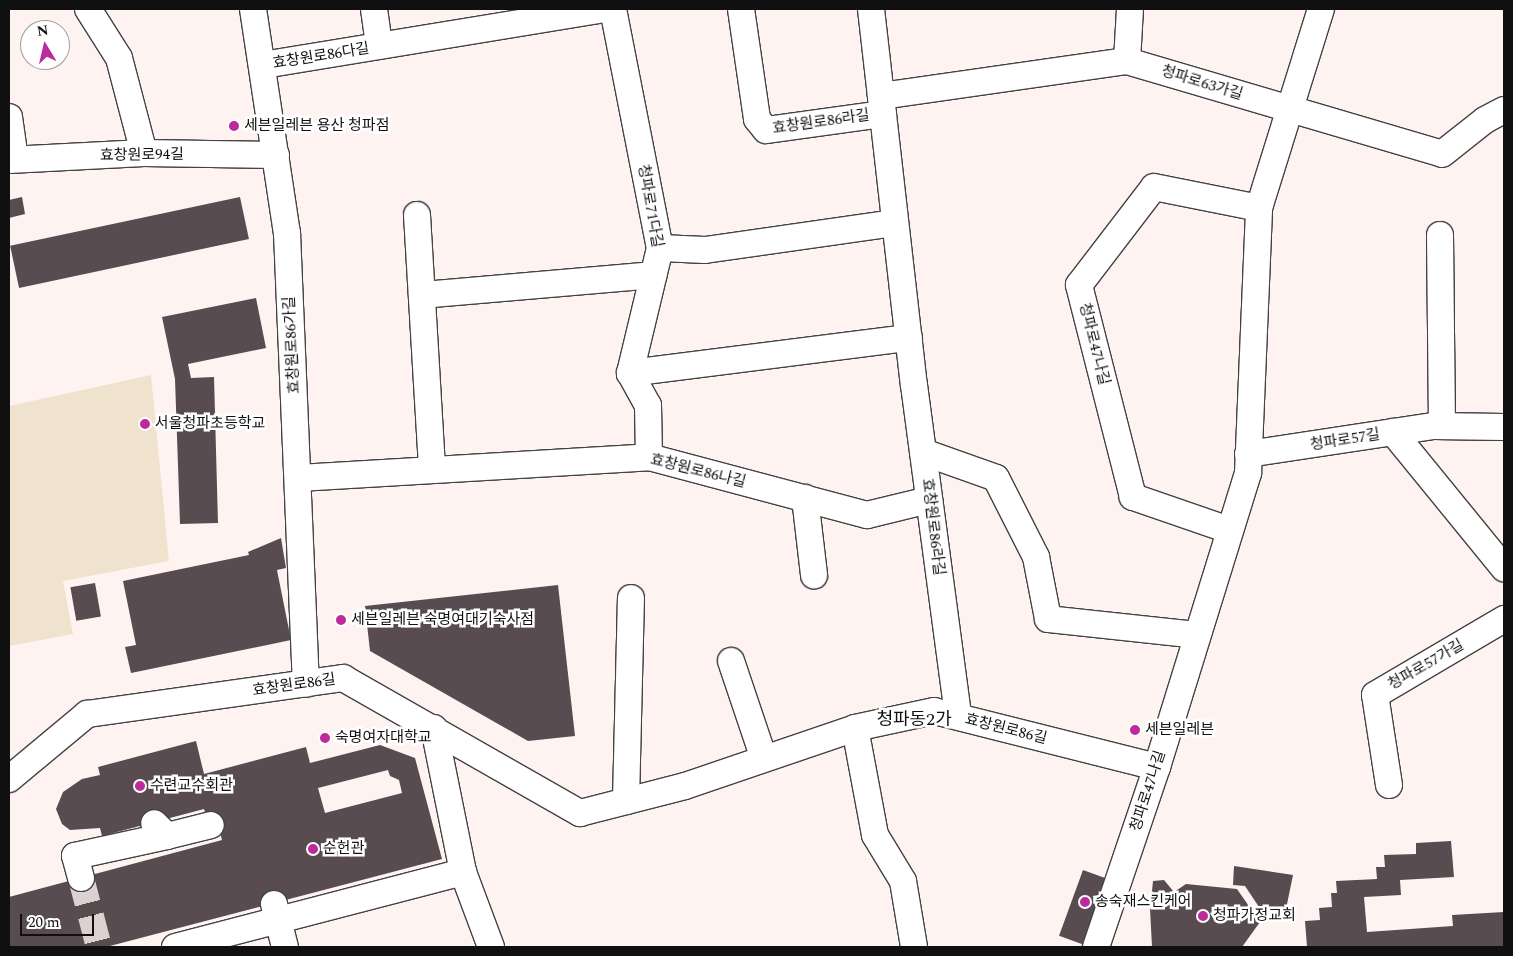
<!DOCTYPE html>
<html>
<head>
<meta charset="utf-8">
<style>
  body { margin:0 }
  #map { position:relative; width:1513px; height:956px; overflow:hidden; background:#fff3f2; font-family:Spectral,"Noto Sans KR",serif }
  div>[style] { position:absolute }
  .pitch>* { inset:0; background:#f0e3ce }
  .building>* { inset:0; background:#584c50; transform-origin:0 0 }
  .minor-tunnel>* { height:26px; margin-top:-13px; transform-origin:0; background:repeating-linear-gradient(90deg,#dbd1d0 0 26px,transparent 0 39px) }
  .roads { filter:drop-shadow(1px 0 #434343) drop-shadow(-1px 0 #434343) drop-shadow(0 1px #434343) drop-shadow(0 -1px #434343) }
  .minor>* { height:26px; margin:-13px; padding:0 13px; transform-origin:13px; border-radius:13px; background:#fff }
  .dots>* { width:14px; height:14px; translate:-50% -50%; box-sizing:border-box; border:2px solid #fff; border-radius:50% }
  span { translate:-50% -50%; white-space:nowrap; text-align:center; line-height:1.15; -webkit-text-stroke:5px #fff; paint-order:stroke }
  .street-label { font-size:15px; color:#101010 }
  .poi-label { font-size:15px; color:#101010 }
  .left { translate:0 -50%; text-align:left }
  .quarter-label { font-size:18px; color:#101010 }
  .frame { position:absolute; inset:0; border:10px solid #101010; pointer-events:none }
  .north { position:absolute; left:20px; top:20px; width:50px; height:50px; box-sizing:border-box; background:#fff; border:1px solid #9f9f9f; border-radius:50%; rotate:351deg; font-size:14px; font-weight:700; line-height:20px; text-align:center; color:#101010 }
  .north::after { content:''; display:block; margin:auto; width:18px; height:22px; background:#bd2a9b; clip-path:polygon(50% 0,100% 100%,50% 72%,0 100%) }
  .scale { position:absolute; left:20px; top:914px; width:74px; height:22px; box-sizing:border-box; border:2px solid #101010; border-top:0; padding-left:6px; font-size:15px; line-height:18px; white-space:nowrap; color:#101010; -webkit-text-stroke:4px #fff; paint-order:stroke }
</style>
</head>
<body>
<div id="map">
  <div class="pitch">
    <div style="clip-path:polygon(151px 375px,169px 561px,63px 581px,73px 634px,9px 646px,9px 406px)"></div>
  </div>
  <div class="building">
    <div style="clip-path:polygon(22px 197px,25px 214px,9px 218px,9px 200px)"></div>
    <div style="left:240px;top:197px;width:43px;height:235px;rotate:78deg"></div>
    <div style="clip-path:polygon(256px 298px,266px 348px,188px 364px,191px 378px,214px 377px,218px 523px,180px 524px,175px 379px,162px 317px)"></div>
    <div style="clip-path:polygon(281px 538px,286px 568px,277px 570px,291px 640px,131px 673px,125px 647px,136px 645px,123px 581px,249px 555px,248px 552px)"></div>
    <div style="left:95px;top:583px;width:34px;height:25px;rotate:80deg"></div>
    <div style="clip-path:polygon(558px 585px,575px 736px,528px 741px,370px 651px,365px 606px)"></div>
    <div style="clip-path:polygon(evenodd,196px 741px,204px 774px,306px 747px,310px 763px,380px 745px,415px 758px,442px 859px,106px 947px,9px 947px,9px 897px,222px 840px,215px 814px,206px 816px,204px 809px,102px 836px,100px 828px,70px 830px,62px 824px,56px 809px,63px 792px,82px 779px,100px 775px,98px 767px,196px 741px,388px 770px,390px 776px,399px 780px,402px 793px,325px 813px,318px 788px,388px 770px)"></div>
    <div style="clip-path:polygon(1451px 841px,1454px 877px,1400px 880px,1401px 895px,1364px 897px,1367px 932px,1453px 926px,1452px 915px,1504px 912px,1504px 947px,1307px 947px,1305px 921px,1320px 920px,1319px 908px,1332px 907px,1331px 893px,1337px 893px,1336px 881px,1377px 879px,1376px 867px,1385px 867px,1384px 855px,1416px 854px,1416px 843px)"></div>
    <div style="clip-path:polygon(1234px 866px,1293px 875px,1285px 914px,1261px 910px,1245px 886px,1233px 885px)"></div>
    <div style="left:1083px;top:870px;width:30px;height:70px;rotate:20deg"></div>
    <div style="clip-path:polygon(1164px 880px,1174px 892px,1186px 884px,1237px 889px,1260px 922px,1242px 947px,1152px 947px,1150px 909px,1161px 902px,1152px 891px,1153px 881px)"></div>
  </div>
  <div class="minor-tunnel">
    <div style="left:81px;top:878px;width:71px;rotate:75.4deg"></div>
  </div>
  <div class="roads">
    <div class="minor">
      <div style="left:88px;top:9px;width:58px;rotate:57.7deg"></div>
      <div style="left:119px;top:58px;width:98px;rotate:75.3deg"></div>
      <div style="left:253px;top:9px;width:227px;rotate:81.4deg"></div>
      <div style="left:287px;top:233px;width:451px;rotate:87.6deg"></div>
      <div style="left:374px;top:9px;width:37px;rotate:82deg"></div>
      <div style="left:613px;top:9px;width:244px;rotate:78.9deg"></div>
      <div style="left:660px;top:248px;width:129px;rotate:103.5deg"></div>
      <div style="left:630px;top:373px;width:37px;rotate:61deg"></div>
      <div style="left:648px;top:405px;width:52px;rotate:88.9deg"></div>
      <div style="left:741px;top:9px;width:111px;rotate:81.7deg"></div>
      <div style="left:757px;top:119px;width:14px;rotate:51deg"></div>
      <div style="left:766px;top:130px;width:118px;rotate:-7.8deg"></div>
      <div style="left:871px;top:9px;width:378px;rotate:83.5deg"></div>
      <div style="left:914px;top:385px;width:334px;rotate:82.4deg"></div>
      <div style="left:1127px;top:61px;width:52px;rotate:-86.7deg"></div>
      <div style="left:263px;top:65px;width:346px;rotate:-9.3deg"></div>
      <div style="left:881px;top:96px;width:248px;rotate:-8.1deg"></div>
      <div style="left:1127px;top:61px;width:328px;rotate:16.4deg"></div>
      <div style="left:1442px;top:154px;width:55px;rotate:-38.3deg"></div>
      <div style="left:1485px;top:120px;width:21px;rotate:-28deg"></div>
      <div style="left:9px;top:117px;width:42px;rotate:81.9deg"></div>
      <div style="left:9px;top:160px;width:135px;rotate:-3deg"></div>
      <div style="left:144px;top:153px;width:132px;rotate:0.9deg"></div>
      <div style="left:417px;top:215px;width:255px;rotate:86.6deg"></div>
      <div style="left:1440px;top:235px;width:191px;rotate:89.4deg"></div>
      <div style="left:660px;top:248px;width:45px;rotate:2.5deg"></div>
      <div style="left:705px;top:250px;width:192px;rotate:-8.1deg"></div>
      <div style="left:422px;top:295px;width:232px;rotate:-4.9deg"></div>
      <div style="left:630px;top:373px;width:281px;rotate:-7.2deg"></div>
      <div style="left:1393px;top:432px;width:176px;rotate:50.8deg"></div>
      <div style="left:923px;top:452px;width:77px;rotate:19.6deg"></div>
      <div style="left:996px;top:478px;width:89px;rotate:63.1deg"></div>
      <div style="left:1036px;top:557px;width:63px;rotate:79deg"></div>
      <div style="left:1048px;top:619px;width:150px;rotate:6.1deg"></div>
      <div style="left:1248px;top:454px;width:188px;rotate:-8.6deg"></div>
      <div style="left:1434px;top:426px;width:70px;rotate:0.8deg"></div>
      <div style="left:299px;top:478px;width:351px;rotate:-3.4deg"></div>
      <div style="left:649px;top:457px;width:226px;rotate:14.9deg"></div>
      <div style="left:867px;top:515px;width:64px;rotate:-13.6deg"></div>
      <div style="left:805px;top:498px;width:78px;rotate:83.3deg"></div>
      <div style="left:1229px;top:530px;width:102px;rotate:-161deg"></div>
      <div style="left:1133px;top:497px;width:219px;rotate:-104.3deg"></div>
      <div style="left:1079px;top:285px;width:123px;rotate:-52.6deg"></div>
      <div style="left:1154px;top:187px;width:107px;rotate:11.3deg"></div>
      <div style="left:731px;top:661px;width:103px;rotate:71.4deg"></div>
      <div style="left:434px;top:728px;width:147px;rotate:78.6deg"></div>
      <div style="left:463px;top:872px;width:80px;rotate:69.5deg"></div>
      <div style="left:855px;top:728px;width:109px;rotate:79.4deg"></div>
      <div style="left:875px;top:835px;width:54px;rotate:58.7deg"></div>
      <div style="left:903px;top:881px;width:67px;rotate:80.5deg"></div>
      <div style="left:9px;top:779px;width:102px;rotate:-39.8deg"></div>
      <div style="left:87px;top:714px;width:259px;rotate:-8deg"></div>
      <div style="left:343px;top:678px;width:273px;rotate:29.7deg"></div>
      <div style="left:580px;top:813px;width:108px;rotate:-14.4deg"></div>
      <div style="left:685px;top:786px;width:180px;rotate:-18.8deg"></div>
      <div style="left:855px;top:728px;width:81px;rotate:-12.1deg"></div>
      <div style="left:934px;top:711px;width:230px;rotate:14.1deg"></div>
      <div style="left:1389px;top:785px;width:91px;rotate:-98.8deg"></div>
      <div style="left:1375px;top:695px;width:150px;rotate:-30.5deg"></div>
      <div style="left:626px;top:801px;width:203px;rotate:-88.6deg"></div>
      <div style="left:167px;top:836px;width:45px;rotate:-14deg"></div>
      <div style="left:81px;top:878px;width:23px;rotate:-105deg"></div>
      <div style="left:75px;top:856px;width:94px;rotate:-12.3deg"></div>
      <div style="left:167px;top:836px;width:18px;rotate:-135deg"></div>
      <div style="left:274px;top:904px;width:44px;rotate:75.7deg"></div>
      <div style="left:175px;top:947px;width:298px;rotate:-14.6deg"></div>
      <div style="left:1096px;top:947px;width:190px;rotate:-71.3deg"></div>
      <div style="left:1157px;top:767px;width:308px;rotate:-72.8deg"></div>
      <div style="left:1248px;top:473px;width:265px;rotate:-87.6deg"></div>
      <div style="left:1259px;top:208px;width:208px;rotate:-72.7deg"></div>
    </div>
  </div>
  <div class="dots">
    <div style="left:234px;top:126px;background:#bd2a9b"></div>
    <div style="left:145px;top:424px;background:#bd2a9b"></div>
    <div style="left:341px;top:620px;background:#bd2a9b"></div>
    <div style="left:1135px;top:730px;background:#bd2a9b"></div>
    <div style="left:325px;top:738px;background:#bd2a9b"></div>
    <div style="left:140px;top:786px;background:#bd2a9b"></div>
    <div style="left:313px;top:849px;background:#bd2a9b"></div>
    <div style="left:1085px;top:902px;background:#bd2a9b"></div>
    <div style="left:1203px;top:916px;background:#bd2a9b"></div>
  </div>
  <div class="street-label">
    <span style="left:321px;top:56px;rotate:-9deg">효창원로86다길</span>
    <span style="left:1202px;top:83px;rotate:17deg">청파로63가길</span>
    <span style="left:821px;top:122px;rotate:-8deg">효창원로86라길</span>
    <span style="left:142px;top:155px;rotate:-1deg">효창원로94길</span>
    <span style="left:650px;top:206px;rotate:80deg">청파로71다길</span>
    <span style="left:1094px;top:344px;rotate:76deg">청파로47나길</span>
    <span style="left:292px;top:345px;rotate:-93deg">효창원로86가길</span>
    <span style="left:1345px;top:440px;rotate:-9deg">청파로57길</span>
    <span style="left:698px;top:471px;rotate:14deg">효창원로86나길</span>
    <span style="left:933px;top:527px;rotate:83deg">효창원로86라길</span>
    <span style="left:1426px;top:665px;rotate:-30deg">청파로57가길</span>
    <span style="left:294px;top:685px;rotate:-8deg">효창원로86길</span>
    <span style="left:1006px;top:729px;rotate:14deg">효창원로86길</span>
    <span style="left:1148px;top:791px;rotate:-72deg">청파로47나길</span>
  </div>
  <div class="poi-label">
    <span class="left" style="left:244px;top:126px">세븐일레븐 용산 청파점</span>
    <span class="left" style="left:155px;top:424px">서울청파초등학교</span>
    <span class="left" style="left:351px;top:620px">세븐일레븐 숙명여대기숙사점</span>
    <span class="left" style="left:1145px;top:730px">세븐일레븐</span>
    <span class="left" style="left:335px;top:738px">숙명여자대학교</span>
    <span class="left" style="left:150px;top:786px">수련교수회관</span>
    <span class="left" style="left:323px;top:849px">순헌관</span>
    <span class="left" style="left:1095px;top:902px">송숙재스킨케어</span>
    <span class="left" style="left:1213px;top:916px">청파가정교회</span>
  </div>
  <div class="quarter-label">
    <span style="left:914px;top:720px">청파동2가</span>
  </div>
  <div class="frame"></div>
  <div class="north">N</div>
  <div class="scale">20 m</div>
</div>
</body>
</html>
